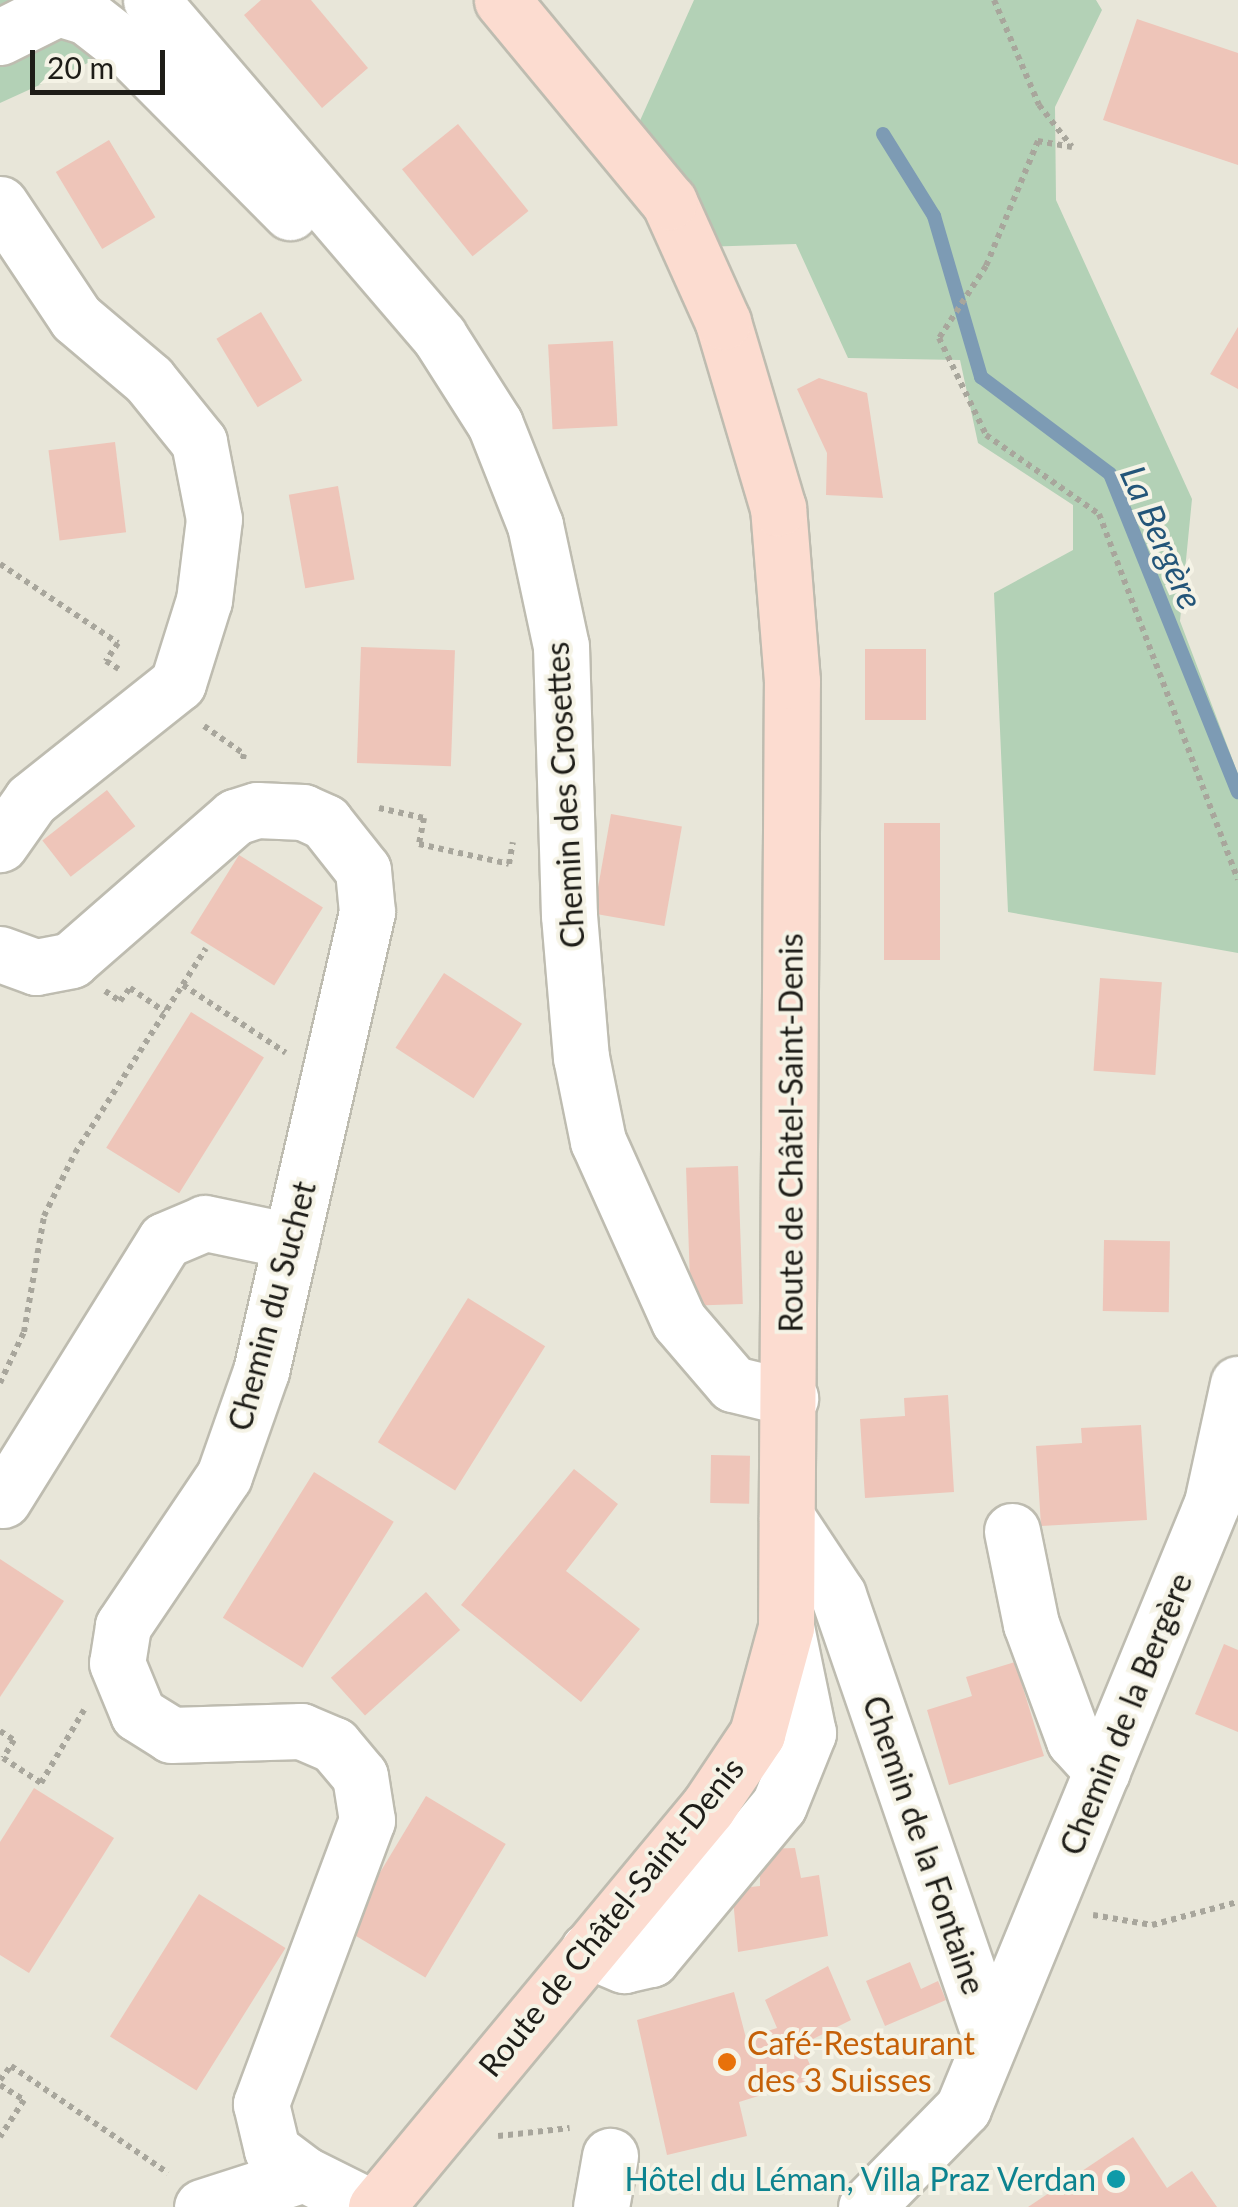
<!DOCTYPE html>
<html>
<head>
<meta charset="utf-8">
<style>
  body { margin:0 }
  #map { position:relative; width:1238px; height:2207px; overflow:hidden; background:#e8e6d9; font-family:Lato,sans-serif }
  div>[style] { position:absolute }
  .green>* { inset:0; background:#b3d1b6 }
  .stream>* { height:14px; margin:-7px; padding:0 7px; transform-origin:7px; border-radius:7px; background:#7d9bb4 }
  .building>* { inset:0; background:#eec5b9; transform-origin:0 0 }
  .path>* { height:6px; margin-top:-3px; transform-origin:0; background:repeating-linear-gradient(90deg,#a8a69c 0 5px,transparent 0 10px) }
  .roads { filter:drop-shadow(2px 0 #bebcb0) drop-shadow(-2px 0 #bebcb0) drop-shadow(0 2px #bebcb0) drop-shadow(0 -2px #bebcb0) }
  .minor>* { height:55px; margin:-27.5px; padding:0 27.5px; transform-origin:27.5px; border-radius:27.5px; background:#fff }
  .major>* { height:55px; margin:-27.5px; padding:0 27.5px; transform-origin:27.5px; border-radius:27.5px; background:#fcdcd0 }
  .dots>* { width:28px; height:28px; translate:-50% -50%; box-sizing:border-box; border:5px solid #f5f3e6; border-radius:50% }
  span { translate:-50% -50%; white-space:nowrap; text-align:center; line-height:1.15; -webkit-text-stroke:8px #f5f3e6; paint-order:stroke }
  .street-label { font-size:32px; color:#1e1d18 }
  .food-label { font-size:32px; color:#c56008 }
  .left { translate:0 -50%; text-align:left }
  .culture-label { font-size:32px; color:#0d838f }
  .right { translate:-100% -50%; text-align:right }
  .water-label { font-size:35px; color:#235579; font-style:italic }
  .scale { position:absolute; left:30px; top:50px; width:135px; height:45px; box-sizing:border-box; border:5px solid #1e1d18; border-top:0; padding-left:12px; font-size:30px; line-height:35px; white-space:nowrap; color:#1e1d18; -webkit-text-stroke:8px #f5f3e6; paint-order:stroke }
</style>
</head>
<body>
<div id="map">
  <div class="green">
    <div style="clip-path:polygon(0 0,94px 0,136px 41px,0 103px)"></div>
    <div style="clip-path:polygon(694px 0,1096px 0,1102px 10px,1055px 107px,1056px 200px,1192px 499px,1180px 621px,1238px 774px,1238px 953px,1008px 912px,994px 593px,1073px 550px,1073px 505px,978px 443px,960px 360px,848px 358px,796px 244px,701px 247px,634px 134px)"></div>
  </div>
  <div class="stream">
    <div style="left:883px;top:134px;width:97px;rotate:58.1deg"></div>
    <div style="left:934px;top:216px;width:168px;rotate:73.7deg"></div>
    <div style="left:981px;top:377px;width:161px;rotate:36.9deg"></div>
    <div style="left:1110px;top:474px;width:343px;rotate:68.1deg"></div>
  </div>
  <div class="building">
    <div style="clip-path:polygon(261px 0,311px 0,368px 68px,322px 108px,244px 15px)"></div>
    <div style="clip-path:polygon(1137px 19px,1238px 53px,1238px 165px,1103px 120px)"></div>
    <div style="left:458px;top:124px;width:112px;height:72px;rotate:51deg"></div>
    <div style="left:109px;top:140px;width:90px;height:62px;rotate:59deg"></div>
    <div style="left:261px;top:312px;width:80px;height:52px;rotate:59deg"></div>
    <div style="clip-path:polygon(1238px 327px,1238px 389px,1210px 374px)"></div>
    <div style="left:613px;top:341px;width:85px;height:65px;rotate:87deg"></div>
    <div style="clip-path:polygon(819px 378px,867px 393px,883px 498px,826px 495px,827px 453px,797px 389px)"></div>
    <div style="left:115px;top:442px;width:91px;height:67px;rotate:83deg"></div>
    <div style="left:338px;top:486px;width:95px;height:50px;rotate:80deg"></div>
    <div style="left:361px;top:647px;width:94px;height:116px;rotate:2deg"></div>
    <div style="left:865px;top:649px;width:61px;height:71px"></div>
    <div style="left:107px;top:790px;width:46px;height:82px;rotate:52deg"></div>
    <div style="left:611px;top:814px;width:72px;height:101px;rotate:10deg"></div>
    <div style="left:884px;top:823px;width:56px;height:137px"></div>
    <div style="left:239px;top:855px;width:99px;height:92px;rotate:32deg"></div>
    <div style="left:444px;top:973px;width:93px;height:89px;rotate:33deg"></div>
    <div style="left:1100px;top:978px;width:62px;height:93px;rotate:4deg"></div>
    <div style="left:191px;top:1012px;width:86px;height:160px;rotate:32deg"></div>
    <div style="left:738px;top:1166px;width:138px;height:52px;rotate:88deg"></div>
    <div style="left:1104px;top:1240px;width:66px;height:71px;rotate:1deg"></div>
    <div style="left:468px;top:1298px;width:91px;height:170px;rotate:32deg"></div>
    <div style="clip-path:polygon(948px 1395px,954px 1492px,865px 1498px,860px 1419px,905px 1416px,904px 1398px)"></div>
    <div style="clip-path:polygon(1141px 1425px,1147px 1520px,1041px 1526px,1036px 1446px,1082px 1443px,1081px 1428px)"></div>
    <div style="left:711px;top:1455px;width:39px;height:48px;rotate:1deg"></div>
    <div style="clip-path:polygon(574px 1469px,618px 1504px,566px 1571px,640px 1629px,581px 1702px,461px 1605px)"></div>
    <div style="left:314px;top:1472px;width:94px;height:172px;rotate:32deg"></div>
    <div style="clip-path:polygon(0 1559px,64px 1601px,0 1697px)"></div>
    <div style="left:426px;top:1592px;width:51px;height:128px;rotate:48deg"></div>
    <div style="clip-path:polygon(1224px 1644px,1238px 1650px,1238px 1732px,1195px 1714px)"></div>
    <div style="clip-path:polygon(1015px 1662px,1044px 1756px,949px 1785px,927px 1710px,972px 1696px,966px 1677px)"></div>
    <div style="clip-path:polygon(34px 1788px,114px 1838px,29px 1973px,0 1955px,0 1842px)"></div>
    <div style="left:426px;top:1796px;width:93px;height:156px;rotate:31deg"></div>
    <div style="clip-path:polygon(795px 1848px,801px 1878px,819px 1875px,828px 1936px,738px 1952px,732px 1889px,760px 1886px,760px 1849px)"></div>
    <div style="left:199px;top:1894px;width:102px;height:168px;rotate:32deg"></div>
    <div style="clip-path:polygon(910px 1962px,921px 1989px,938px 1981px,946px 2000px,885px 2026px,866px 1981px)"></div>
    <div style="clip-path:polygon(828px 1966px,851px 2020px,801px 2045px,816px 2078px,739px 2102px,747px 2136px,667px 2155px,637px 2020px,734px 1992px,746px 2038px,777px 2028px,765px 2000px)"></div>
    <div style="clip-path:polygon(1133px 2137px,1167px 2188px,1192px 2171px,1217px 2207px,1028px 2207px)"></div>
  </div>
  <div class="path">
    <div style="left:994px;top:0;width:114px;rotate:66.8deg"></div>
    <div style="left:1039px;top:105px;width:53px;rotate:51.8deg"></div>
    <div style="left:1072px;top:147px;width:35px;rotate:-170deg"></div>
    <div style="left:1038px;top:141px;width:135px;rotate:112.6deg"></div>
    <div style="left:986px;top:266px;width:86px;rotate:123.1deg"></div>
    <div style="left:939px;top:338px;width:108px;rotate:64.1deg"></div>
    <div style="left:986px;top:435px;width:138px;rotate:35deg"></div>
    <div style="left:1099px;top:514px;width:391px;rotate:69.2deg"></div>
    <div style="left:0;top:564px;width:142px;rotate:33.8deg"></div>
    <div style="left:118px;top:643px;width:22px;rotate:124deg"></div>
    <div style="left:106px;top:661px;width:15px;rotate:32deg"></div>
    <div style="left:204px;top:726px;width:49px;rotate:35deg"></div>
    <div style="left:244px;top:754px;width:9px;rotate:103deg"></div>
    <div style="left:379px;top:808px;width:46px;rotate:12.5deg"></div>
    <div style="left:424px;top:818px;width:26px;rotate:101deg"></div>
    <div style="left:419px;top:844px;width:92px;rotate:12.5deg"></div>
    <div style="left:509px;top:864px;width:22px;rotate:-80deg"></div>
    <div style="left:183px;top:985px;width:123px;rotate:33.4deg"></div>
    <div style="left:105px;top:991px;width:18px;rotate:34deg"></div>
    <div style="left:120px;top:1001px;width:16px;rotate:-52deg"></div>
    <div style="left:130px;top:988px;width:42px;rotate:34.4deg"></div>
    <div style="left:0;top:1383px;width:56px;rotate:-64.8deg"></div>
    <div style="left:24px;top:1332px;width:118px;rotate:-80.2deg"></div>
    <div style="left:44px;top:1216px;width:70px;rotate:-63.8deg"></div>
    <div style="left:75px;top:1153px;width:243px;rotate:-57.4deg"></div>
    <div style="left:0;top:1731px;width:17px;rotate:33deg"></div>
    <div style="left:14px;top:1740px;width:21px;rotate:121deg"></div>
    <div style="left:3px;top:1758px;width:45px;rotate:33.3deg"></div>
    <div style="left:41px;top:1783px;width:85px;rotate:-59.5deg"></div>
    <div style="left:1093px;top:1915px;width:60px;rotate:9.6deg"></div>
    <div style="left:1152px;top:1925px;width:89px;rotate:-15deg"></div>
    <div style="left:0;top:2080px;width:18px;rotate:-52deg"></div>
    <div style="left:11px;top:2066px;width:190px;rotate:34.3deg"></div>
    <div style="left:0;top:2085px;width:28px;rotate:32deg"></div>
    <div style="left:24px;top:2100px;width:44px;rotate:123deg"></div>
    <div style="left:498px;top:2136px;width:72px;rotate:-6.3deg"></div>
  </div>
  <div class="roads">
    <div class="minor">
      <div style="left:151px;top:0;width:443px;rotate:49.4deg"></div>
      <div style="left:439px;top:336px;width:104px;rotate:57.5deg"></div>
      <div style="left:495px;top:424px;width:109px;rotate:68.4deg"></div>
      <div style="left:535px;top:525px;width:124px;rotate:77.9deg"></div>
      <div style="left:561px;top:646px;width:269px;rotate:88.3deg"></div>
      <div style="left:569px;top:915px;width:143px;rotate:85.2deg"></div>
      <div style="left:581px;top:1057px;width:86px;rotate:78.6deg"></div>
      <div style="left:598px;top:1141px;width:197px;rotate:65.8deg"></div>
      <div style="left:679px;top:1321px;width:83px;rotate:49.4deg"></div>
      <div style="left:733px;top:1384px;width:59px;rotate:13.8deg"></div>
      <div style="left:0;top:37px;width:65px;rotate:-26.6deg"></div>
      <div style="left:58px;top:8px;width:30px;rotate:17deg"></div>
      <div style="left:87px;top:17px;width:52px;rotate:38deg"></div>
      <div style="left:128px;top:49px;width:230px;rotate:45.2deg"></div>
      <div style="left:0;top:204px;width:137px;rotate:56.3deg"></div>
      <div style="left:76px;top:318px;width:96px;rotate:40.3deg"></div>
      <div style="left:149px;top:380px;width:80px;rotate:51.1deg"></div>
      <div style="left:199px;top:442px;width:78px;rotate:79deg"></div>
      <div style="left:214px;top:519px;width:82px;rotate:97deg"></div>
      <div style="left:204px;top:600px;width:87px;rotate:107.4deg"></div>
      <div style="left:178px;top:683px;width:188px;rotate:141.5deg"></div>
      <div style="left:31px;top:800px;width:54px;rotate:125.2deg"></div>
      <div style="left:0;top:954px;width:38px;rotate:20deg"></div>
      <div style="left:36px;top:967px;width:36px;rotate:-11deg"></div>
      <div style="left:71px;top:960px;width:218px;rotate:-41.1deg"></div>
      <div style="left:235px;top:817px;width:23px;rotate:-18deg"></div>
      <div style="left:257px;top:810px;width:46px;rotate:2.5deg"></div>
      <div style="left:303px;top:812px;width:24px;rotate:24deg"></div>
      <div style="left:325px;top:822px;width:61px;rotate:51.6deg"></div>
      <div style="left:363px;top:870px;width:42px;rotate:84.6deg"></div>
      <div style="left:367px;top:912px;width:471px;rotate:103deg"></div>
      <div style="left:261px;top:1371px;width:111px;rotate:109.4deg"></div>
      <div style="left:224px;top:1476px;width:181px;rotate:124deg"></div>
      <div style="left:123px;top:1626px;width:37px;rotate:99deg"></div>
      <div style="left:117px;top:1663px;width:55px;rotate:67.6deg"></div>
      <div style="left:138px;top:1714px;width:39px;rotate:32deg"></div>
      <div style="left:171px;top:1735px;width:130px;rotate:-1.8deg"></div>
      <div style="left:301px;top:1731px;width:36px;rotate:23deg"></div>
      <div style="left:334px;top:1745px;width:40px;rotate:50deg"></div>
      <div style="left:360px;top:1776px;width:45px;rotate:81deg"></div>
      <div style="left:367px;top:1820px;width:303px;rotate:110.5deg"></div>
      <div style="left:261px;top:2104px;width:47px;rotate:76.6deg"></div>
      <div style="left:272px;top:2150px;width:40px;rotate:37deg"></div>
      <div style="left:3px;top:1500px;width:306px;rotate:-58.1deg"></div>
      <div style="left:165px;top:1240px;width:43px;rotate:-23deg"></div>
      <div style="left:205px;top:1223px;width:88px;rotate:11.8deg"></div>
      <div style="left:787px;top:1518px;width:92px;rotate:56.5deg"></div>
      <div style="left:838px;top:1595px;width:467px;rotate:71deg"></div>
      <div style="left:1012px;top:1531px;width:95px;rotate:78.5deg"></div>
      <div style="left:1031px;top:1624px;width:124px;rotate:69.7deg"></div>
      <div style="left:1074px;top:1740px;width:42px;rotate:47.9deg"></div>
      <div style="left:588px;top:1950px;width:39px;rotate:23deg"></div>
      <div style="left:624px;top:1965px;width:28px;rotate:-13deg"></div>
      <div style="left:651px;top:1959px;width:200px;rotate:-50.3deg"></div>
      <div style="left:779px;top:1805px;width:78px;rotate:-68.1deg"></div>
      <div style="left:808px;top:1733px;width:108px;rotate:-101.7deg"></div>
      <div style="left:202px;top:2207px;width:107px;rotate:-17.9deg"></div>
      <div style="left:304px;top:2174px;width:74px;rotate:26.6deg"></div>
      <div style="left:601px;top:2207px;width:52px;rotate:-80deg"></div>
      <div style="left:866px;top:2207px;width:139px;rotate:-45.6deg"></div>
      <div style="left:963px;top:2108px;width:654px;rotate:-67.63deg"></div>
      <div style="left:1212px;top:1503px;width:122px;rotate:-77.7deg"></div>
    </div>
    <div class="major">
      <div style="left:376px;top:2207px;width:520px;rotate:-50.31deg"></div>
      <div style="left:708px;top:1807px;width:88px;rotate:-56.1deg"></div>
      <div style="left:757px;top:1734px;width:111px;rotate:-74.8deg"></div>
      <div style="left:786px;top:1627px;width:946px;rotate:-89.64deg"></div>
      <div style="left:792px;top:681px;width:174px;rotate:-94.6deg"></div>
      <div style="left:778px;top:508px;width:194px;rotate:-106.5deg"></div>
      <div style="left:723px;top:322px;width:132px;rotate:-114.2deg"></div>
      <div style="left:669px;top:202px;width:262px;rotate:-129.6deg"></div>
    </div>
  </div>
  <div class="dots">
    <div style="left:727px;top:2062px;background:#e8710a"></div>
    <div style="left:1116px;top:2179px;background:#0f9aa8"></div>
  </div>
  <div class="street-label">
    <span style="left:565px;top:795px;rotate:-93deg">Chemin des Crosettes</span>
    <span style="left:791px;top:1133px;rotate:-90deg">Route de Châtel-Saint-Denis</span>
    <span style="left:272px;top:1306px;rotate:-75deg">Chemin du Suchet</span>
    <span style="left:1126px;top:1714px;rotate:-68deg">Chemin de la Bergère</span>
    <span style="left:924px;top:1845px;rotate:71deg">Chemin de la Fontaine</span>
    <span style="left:611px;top:1917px;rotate:-51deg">Route de Châtel-Saint-Denis</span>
  </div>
  <div class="food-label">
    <span class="left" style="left:747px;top:2062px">Café-Restaurant<br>des 3 Suisses</span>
  </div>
  <div class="culture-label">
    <span class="right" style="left:1096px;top:2179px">Hôtel du Léman, Villa Praz Verdan</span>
  </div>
  <div class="water-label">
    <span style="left:1163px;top:537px;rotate:66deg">La Bergère</span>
  </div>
  <div class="scale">20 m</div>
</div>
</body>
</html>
